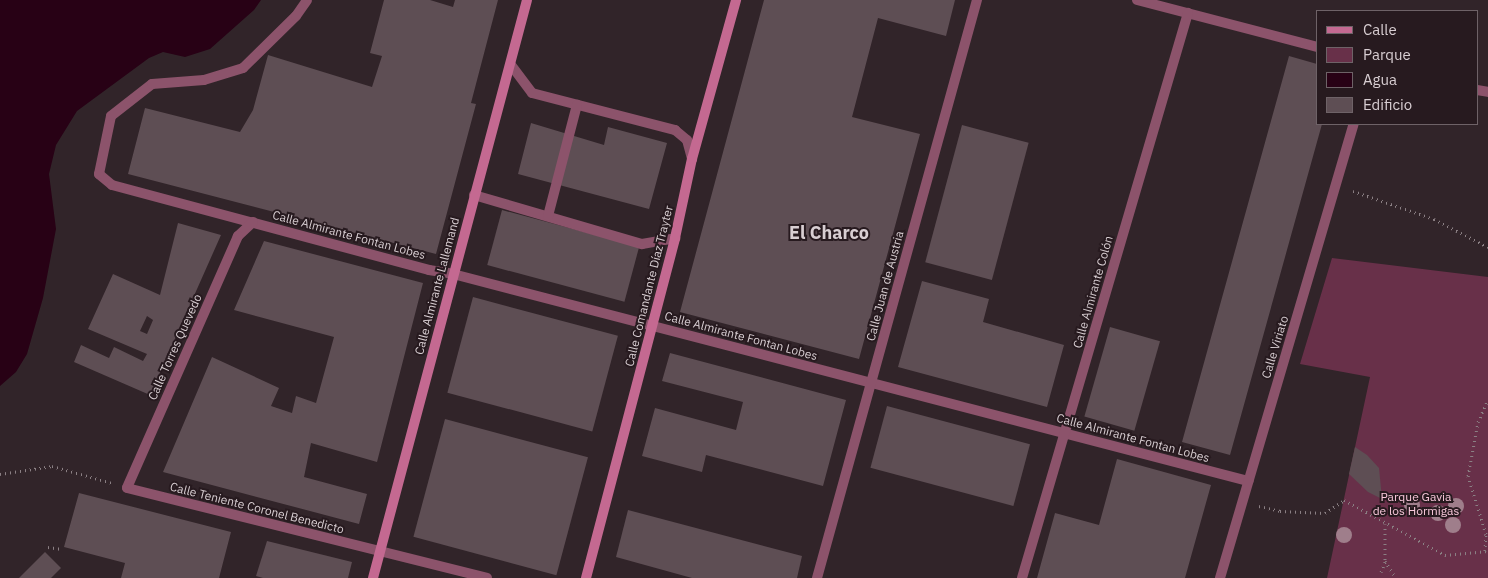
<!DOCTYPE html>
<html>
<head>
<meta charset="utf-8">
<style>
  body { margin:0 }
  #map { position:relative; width:1488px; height:578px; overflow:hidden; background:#312429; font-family:"IBM Plex Sans",sans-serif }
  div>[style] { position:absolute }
  .green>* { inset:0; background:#683049 }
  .water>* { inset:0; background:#280115 }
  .building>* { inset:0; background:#5e4e54; transform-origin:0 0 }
  .path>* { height:3px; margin-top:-1.5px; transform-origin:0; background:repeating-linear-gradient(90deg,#8b8084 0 1px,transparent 0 5px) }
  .service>* { height:10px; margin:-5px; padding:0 5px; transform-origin:5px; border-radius:5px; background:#8c536b }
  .pedestrian>* { height:10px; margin:-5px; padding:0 5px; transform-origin:5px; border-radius:5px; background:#8c536b }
  .minor>* { height:10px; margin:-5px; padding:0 5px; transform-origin:5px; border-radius:5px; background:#8c536b }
  .secondary>* { height:10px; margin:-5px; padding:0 5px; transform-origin:5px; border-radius:5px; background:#c46991 }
  .trees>* { width:16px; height:16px; margin:-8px; border-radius:50%; background:#9f7e8b }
  span { translate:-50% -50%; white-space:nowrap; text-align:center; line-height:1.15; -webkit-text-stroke:4px #271a1f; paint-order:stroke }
  .street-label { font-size:12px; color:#d8ced2 }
  .park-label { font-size:12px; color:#f9c8db }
  .district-label { font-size:18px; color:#d8ced2; font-weight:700 }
  .legend { position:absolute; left:1316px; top:10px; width:162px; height:115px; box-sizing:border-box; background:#271a1f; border:1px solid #6e6267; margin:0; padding:6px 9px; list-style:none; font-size:15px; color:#d8ced2 }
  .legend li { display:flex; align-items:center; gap:10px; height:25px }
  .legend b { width:25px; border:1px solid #6e6267 }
</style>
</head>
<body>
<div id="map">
  <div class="green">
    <div style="clip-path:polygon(1332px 258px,1488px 277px,1488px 578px,1327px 578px,1370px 377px,1300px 364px)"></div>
  </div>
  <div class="water">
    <div style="clip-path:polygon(0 0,261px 0,254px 10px,210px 49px,185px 57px,163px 52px,149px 58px,77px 111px,56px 145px,49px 174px,56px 229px,43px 298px,27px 354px,16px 372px,0 386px)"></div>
  </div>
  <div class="building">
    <div style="clip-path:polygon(384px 0,430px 0,453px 7px,455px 0,498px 0,471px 103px,476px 104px,436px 254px,128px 174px,145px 108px,240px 132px,253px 110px,268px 55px,372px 87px,382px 56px,370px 53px)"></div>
    <div style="clip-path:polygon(764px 0,955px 0,946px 36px,878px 18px,852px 117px,920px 134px,859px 359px,680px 312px)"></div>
    <div style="clip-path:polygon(1289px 56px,1317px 64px,1317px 124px,1322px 124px,1230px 455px,1182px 442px)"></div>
    <div style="clip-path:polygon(531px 123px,604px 145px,608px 127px,667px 143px,649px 209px,518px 174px)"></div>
    <div style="left:962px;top:125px;width:69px;height:142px;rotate:15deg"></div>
    <div style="left:502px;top:210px;width:142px;height:57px;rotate:15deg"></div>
    <div style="clip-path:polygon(evenodd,178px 223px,221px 235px,150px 395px,74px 362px,81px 345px,109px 358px,114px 347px,143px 361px,147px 354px,88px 329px,113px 274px,160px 295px,178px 223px,147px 316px,153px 320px,147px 334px,140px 331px,147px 316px)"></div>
    <div style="clip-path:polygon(264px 241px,423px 283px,377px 462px,311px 443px,304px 477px,367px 494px,359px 524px,163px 472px,212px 357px,279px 388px,271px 406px,292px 413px,296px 396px,316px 403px,334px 337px,234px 310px)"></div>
    <div style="clip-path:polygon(922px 281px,989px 299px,983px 322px,1064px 345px,1047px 407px,898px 367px)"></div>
    <div style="left:473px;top:297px;width:150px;height:99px;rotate:15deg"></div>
    <div style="left:1110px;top:327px;width:52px;height:93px;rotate:16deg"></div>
    <div style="clip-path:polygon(670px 353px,846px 400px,823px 486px,706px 455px,702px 472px,642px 456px,655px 408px,736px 430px,743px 402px,662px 381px)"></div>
    <div style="left:887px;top:406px;width:148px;height:64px;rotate:15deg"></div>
    <div style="left:445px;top:419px;width:148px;height:122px;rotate:15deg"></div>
    <div style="clip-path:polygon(1355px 447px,1367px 455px,1379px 468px,1382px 499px,1368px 492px,1349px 474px)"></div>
    <div style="clip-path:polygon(1117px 459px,1211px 485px,1185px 578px,1037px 578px,1055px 513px,1099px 525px)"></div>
    <div style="clip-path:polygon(79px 493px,231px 532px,219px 578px,121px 578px,125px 563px,64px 547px)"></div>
    <div style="clip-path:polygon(628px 510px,802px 556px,797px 578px,692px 578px,616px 557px)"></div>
    <div style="clip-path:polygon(267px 541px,352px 562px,348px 578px,263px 578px,256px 576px)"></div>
    <div style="clip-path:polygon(45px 552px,61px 568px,51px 578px,19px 578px)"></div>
  </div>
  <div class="path">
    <div style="left:1353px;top:191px;width:86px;rotate:19.1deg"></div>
    <div style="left:1434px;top:219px;width:61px;rotate:27.4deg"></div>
    <div style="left:0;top:474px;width:53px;rotate:-8.7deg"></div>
    <div style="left:52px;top:466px;width:62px;rotate:15.8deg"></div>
    <div style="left:1259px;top:506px;width:22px;rotate:13deg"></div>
    <div style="left:1280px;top:511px;width:45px;rotate:2.5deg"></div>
    <div style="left:1325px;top:513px;width:23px;rotate:-34deg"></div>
    <div style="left:1344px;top:500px;width:115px;rotate:28.6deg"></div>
    <div style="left:1445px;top:555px;width:43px;rotate:-5.3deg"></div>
    <div style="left:1385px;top:524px;width:37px;rotate:90deg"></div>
    <div style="left:1385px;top:561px;width:20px;rotate:57deg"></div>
    <div style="left:48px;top:547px;width:14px;rotate:8deg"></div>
    <div style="left:1485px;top:551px;width:17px;rotate:-87deg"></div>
    <div style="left:1486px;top:534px;width:61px;rotate:-107.2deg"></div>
    <div style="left:1468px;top:476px;width:55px;rotate:-79.5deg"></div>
    <div style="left:1478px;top:422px;width:24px;rotate:-66deg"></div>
    <div style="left:1381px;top:572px;width:11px;rotate:-68deg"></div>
  </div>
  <div class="service">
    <div style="left:511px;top:65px;width:35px;rotate:53deg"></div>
    <div style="left:532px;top:93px;width:148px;rotate:14.5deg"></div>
    <div style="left:675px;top:130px;width:16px;rotate:40deg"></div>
    <div style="left:687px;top:140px;width:20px;rotate:75deg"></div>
    <div style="left:474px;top:195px;width:175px;rotate:16.3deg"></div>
    <div style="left:642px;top:244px;width:34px;rotate:-10deg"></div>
    <div style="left:548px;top:216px;width:115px;rotate:-75.4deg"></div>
  </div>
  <div class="pedestrian">
    <div style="left:112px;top:185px;width:17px;rotate:-140deg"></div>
    <div style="left:99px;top:174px;width:59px;rotate:-78.3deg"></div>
    <div style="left:111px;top:116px;width:52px;rotate:-38deg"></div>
    <div style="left:152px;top:84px;width:52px;rotate:-4.4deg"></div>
    <div style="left:204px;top:80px;width:41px;rotate:-17.1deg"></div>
    <div style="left:243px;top:68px;width:74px;rotate:-44.5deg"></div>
    <div style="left:296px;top:16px;width:19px;rotate:-55deg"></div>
  </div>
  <div class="minor">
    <div style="left:1137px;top:0;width:186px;rotate:14.6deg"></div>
    <div style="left:1477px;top:90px;width:11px;rotate:10deg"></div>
    <div style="left:112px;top:185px;width:328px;rotate:15deg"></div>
    <div style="left:429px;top:270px;width:24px;rotate:9deg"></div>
    <div style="left:453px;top:274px;width:822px;rotate:14.59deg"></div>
    <div style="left:253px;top:222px;width:21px;rotate:137deg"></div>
    <div style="left:238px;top:236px;width:275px;rotate:113.8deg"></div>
    <div style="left:127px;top:488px;width:371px;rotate:14deg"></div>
    <div style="left:817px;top:578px;width:600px;rotate:-74.53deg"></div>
    <div style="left:1022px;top:578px;width:589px;rotate:-73.63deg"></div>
    <div style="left:1220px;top:578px;width:473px;rotate:-73.6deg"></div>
  </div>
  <div class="secondary">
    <div style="left:373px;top:578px;width:598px;rotate:-75.08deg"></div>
    <div style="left:586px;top:578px;width:351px;rotate:-75.3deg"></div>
    <div style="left:675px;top:238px;width:81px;rotate:-77.9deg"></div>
    <div style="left:692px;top:159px;width:165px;rotate:-74.5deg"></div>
  </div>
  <div class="trees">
    <div style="left:1412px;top:505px"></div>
    <div style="left:1456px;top:506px"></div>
    <div style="left:1438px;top:513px"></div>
    <div style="left:1453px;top:525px"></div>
    <div style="left:1344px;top:535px"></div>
  </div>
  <div class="street-label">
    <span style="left:349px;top:235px;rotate:15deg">Calle Almirante Fontan Lobes</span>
    <span style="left:437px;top:286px;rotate:-75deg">Calle Almirante Lallemand</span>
    <span style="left:649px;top:286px;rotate:-76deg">Calle Comandante Díaz Trayter</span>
    <span style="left:885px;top:286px;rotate:-75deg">Calle Juan de Austria</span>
    <span style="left:1093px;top:292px;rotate:-74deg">Calle Almirante Colón</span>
    <span style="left:741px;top:336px;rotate:15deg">Calle Almirante Fontan Lobes</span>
    <span style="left:175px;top:347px;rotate:-66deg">Calle Torres Quevedo</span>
    <span style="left:1275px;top:347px;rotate:-73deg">Calle Viriato</span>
    <span style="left:1133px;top:438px;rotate:15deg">Calle Almirante Fontan Lobes</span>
    <span style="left:257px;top:508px;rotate:14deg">Calle Teniente Coronel Benedicto</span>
  </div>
  <div class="park-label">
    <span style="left:1416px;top:504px">Parque Gavia<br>de los Hormigas</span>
  </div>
  <div class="district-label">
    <span style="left:829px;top:233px">El Charco</span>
  </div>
  <ul class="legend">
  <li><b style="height:6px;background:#c46991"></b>Calle</li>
  <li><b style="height:14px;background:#683049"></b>Parque</li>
  <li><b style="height:14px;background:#280115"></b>Agua</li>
  <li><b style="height:14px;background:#5e4e54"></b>Edificio</li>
  </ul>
</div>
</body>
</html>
